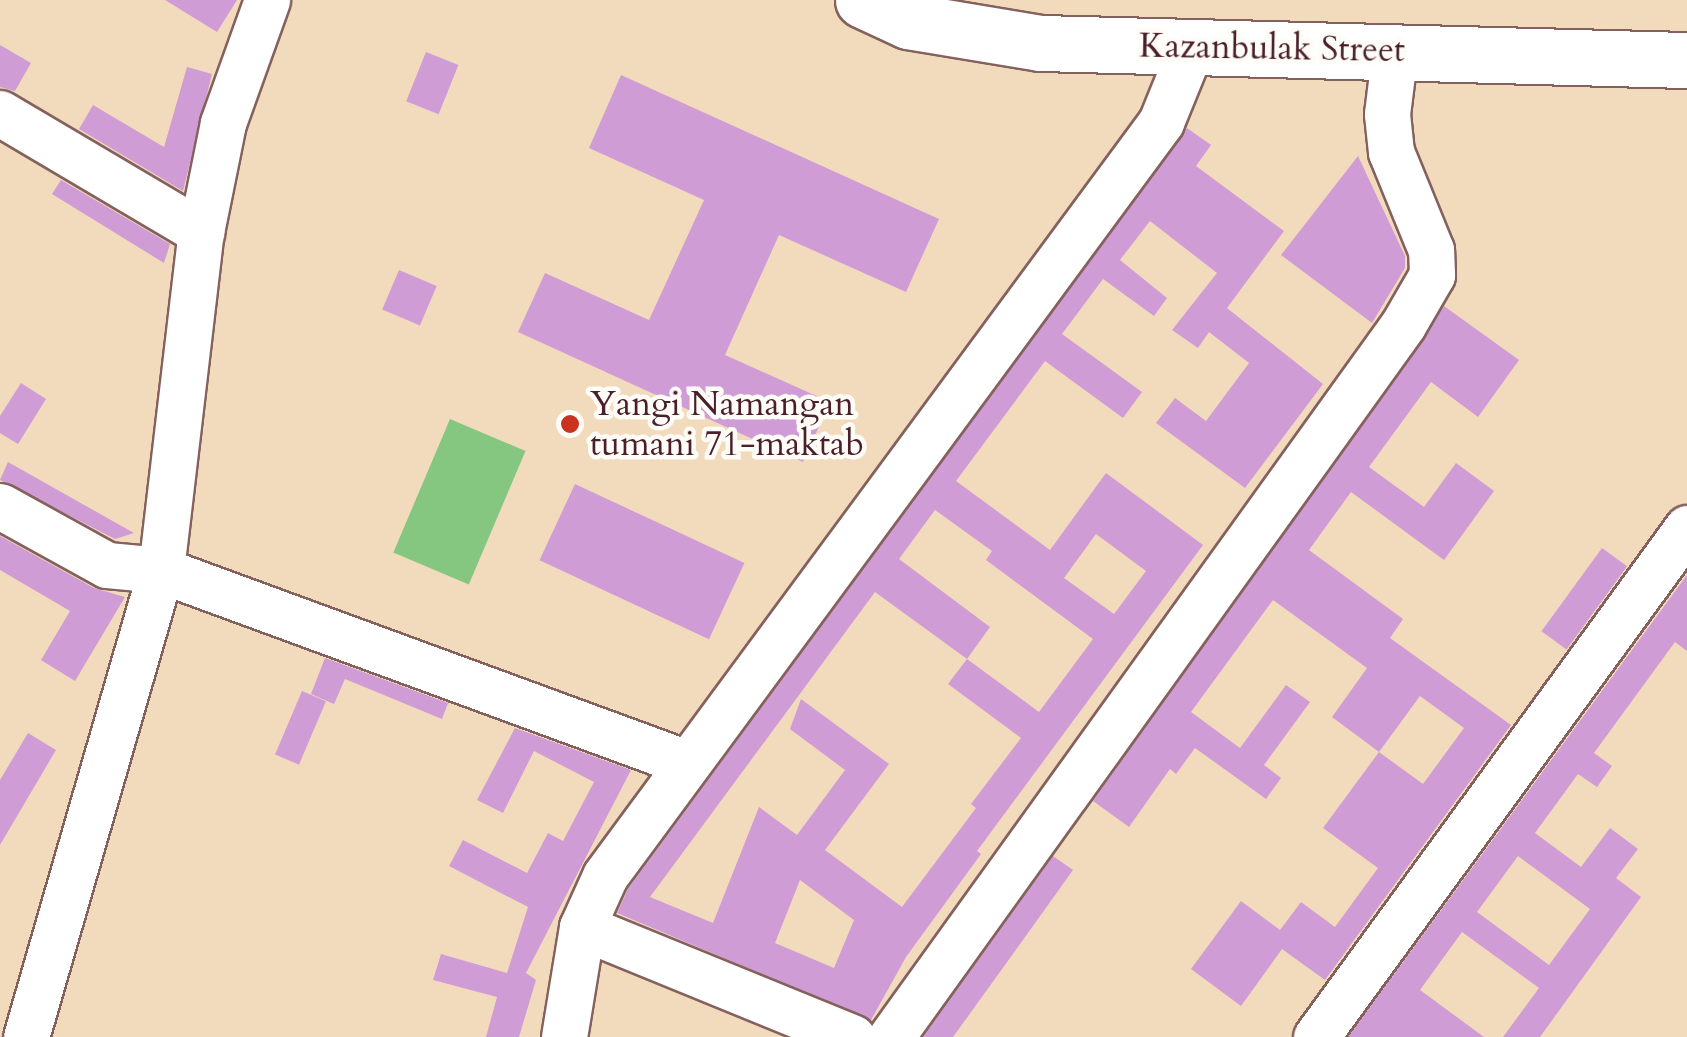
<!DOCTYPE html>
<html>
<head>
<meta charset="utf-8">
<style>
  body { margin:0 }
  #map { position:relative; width:1687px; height:1037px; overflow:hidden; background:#f2dbbc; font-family:Cardo,serif }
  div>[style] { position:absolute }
  .green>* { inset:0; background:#85c780; transform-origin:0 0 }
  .building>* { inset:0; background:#d09cd5; transform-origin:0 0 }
  .roads { filter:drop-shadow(2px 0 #85615e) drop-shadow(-2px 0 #85615e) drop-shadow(0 2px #85615e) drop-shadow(0 -2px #85615e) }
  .minor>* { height:45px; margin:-22.5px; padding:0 22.5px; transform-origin:22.5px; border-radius:22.5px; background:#fff }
  .major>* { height:55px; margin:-27.5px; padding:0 27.5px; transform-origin:27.5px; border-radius:27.5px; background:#fff }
  .dots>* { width:28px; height:28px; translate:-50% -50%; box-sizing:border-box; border:5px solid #fdfcf7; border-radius:50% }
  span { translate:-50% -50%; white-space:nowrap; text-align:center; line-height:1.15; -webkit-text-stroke:9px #fdfcf7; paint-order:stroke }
  .street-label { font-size:35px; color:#4a1f2b }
  .poi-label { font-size:35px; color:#4a1f2b }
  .left { translate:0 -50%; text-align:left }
</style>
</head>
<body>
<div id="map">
  <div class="green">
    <div style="left:450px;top:419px;width:82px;height:145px;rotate:23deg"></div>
  </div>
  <div class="building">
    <div style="clip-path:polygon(165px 0,237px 0,217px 32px)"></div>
    <div style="clip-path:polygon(0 45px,31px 63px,15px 91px,0 87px)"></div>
    <div style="left:426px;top:52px;width:35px;height:53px;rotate:22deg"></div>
    <div style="clip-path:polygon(187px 67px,212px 74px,183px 191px,79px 129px,93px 105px,164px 147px)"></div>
    <div style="clip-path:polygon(621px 75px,939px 219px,906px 292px,779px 235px,725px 355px,830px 402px,803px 462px,518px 332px,545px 273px,649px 320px,704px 200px,589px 148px)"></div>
    <div style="clip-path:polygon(evenodd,1187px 128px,1211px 145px,1196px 166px,1284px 231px,1227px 308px,1323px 384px,1245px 488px,1156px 423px,1175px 398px,1206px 421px,1249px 363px,1209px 332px,1198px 348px,1172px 330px,1217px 273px,1150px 221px,1120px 260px,1167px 298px,1154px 316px,1103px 279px,1062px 334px,1142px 392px,1123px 418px,1045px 361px,956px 481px,1050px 550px,1106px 473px,1203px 545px,977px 851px,981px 854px,906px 957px,871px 1020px,617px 913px,628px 889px,1187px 128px,935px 510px,992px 551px,986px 560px,1093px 639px,1039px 712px,967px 659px,990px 627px,899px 559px,935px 510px,1187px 128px,1096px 534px,1146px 571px,1114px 614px,1064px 578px,1096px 534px,1187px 128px,875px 592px,967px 659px,948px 684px,1021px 738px,971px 804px,976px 808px,902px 907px,825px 850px,889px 764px,801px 699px,790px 729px,845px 770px,797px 835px,759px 807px,713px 923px,650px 897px,875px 592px,1187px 128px,800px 880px,854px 920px,834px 968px,775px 943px,800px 880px)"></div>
    <div style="clip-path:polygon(1358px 156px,1405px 256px,1405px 268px,1372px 323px,1281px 255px)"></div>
    <div style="clip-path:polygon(61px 180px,170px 244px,164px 263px,52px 194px)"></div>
    <div style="left:399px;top:270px;width:41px;height:43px;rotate:23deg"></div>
    <div style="clip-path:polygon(1444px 306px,1519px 360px,1478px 417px,1431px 382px,1369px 467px,1424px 507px,1456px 463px,1494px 491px,1444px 560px,1351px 492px,1309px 550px,1403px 619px,1390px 638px,1511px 725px,1325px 980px,1282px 949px,1241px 1006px,1191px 969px,1241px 901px,1280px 930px,1301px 902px,1335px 927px,1378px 868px,1323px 828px,1379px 752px,1423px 784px,1464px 728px,1420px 696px,1379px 752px,1332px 717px,1367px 668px,1273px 600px,1191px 712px,1240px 748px,1286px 685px,1310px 702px,1264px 765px,1281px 778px,1266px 799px,1195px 748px,1176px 774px,1170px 769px,1129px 827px,1093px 801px)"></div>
    <div style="clip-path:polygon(21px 383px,46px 399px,18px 444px,0 433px,0 416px)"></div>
    <div style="clip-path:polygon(8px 462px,134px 533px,115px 539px,0 480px)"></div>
    <div style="left:575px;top:484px;width:187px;height:84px;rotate:25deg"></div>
    <div style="clip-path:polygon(0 536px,94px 588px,125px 597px,75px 681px,41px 660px,70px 611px,0 570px)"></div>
    <div style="left:1602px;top:548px;width:31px;height:103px;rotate:36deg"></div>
    <div style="clip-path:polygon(evenodd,1687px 575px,1687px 651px,1675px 642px,1594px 753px,1612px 766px,1597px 787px,1578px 774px,1535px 833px,1581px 867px,1610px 828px,1638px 849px,1616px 878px,1641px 897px,1540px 1037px,1503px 1037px,1539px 988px,1462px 932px,1420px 990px,1484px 1037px,1348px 1037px,1687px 575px,1518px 856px,1590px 909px,1549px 965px,1477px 912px,1518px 856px)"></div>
    <div style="clip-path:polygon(325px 658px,448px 703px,442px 719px,345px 679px,334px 704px,311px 694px)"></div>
    <div style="left:302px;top:691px;width:26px;height:69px;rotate:23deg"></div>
    <div style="clip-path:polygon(515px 728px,631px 770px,526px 973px,536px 980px,519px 1037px,486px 1037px,497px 997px,433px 980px,441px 954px,507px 973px,528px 907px,449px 866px,463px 840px,527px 873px,548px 833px,563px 841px,594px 782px,534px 751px,503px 813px,477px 800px)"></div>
    <div style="clip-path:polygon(28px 733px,56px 750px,0 845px,0 780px)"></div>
    <div style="clip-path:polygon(1053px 856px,1073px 870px,1005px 965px,953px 1037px,923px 1037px)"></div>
  </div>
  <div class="roads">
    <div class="minor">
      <div style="left:0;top:113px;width:234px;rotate:30.6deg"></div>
      <div style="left:0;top:506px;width:122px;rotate:28.9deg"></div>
      <div style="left:107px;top:565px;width:54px;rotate:5.3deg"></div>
      <div style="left:161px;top:570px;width:560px;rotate:20.15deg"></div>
      <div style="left:582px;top:927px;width:292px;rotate:22.2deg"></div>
      <div style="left:26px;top:1037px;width:486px;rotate:-73.9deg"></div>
      <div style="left:161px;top:570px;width:340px;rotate:-83.3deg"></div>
      <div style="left:201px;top:232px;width:111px;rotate:-78.6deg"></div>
      <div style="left:223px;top:123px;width:131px;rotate:-70.3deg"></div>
      <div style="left:564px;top:1037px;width:111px;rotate:-80.7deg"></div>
      <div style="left:582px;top:927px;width:56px;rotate:-65.7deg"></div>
      <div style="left:605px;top:876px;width:937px;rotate:-53.59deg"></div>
      <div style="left:1161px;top:122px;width:80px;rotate:-67.9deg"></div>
      <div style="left:891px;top:1037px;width:877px;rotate:-54.28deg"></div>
      <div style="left:1403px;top:325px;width:58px;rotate:-59.9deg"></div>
      <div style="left:1432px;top:275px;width:25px;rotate:-92deg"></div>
      <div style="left:1431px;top:250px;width:106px;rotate:-112.2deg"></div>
      <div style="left:1391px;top:152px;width:38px;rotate:-96deg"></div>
      <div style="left:1387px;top:114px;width:64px;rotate:-82.9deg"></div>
      <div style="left:1316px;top:1037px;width:630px;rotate:-53.91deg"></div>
    </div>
    <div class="major">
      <div style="left:863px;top:0;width:50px;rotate:25deg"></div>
      <div style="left:908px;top:21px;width:135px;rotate:9.4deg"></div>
      <div style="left:1041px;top:43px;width:646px;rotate:1.51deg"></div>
    </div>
  </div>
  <div class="dots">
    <div style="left:570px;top:424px;background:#c8321e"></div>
  </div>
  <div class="street-label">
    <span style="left:1272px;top:48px;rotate:1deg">Kazanbulak Street</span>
  </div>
  <div class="poi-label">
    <span class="left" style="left:590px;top:424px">Yangi Namangan<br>tumani 71-maktab</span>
  </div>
</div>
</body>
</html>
